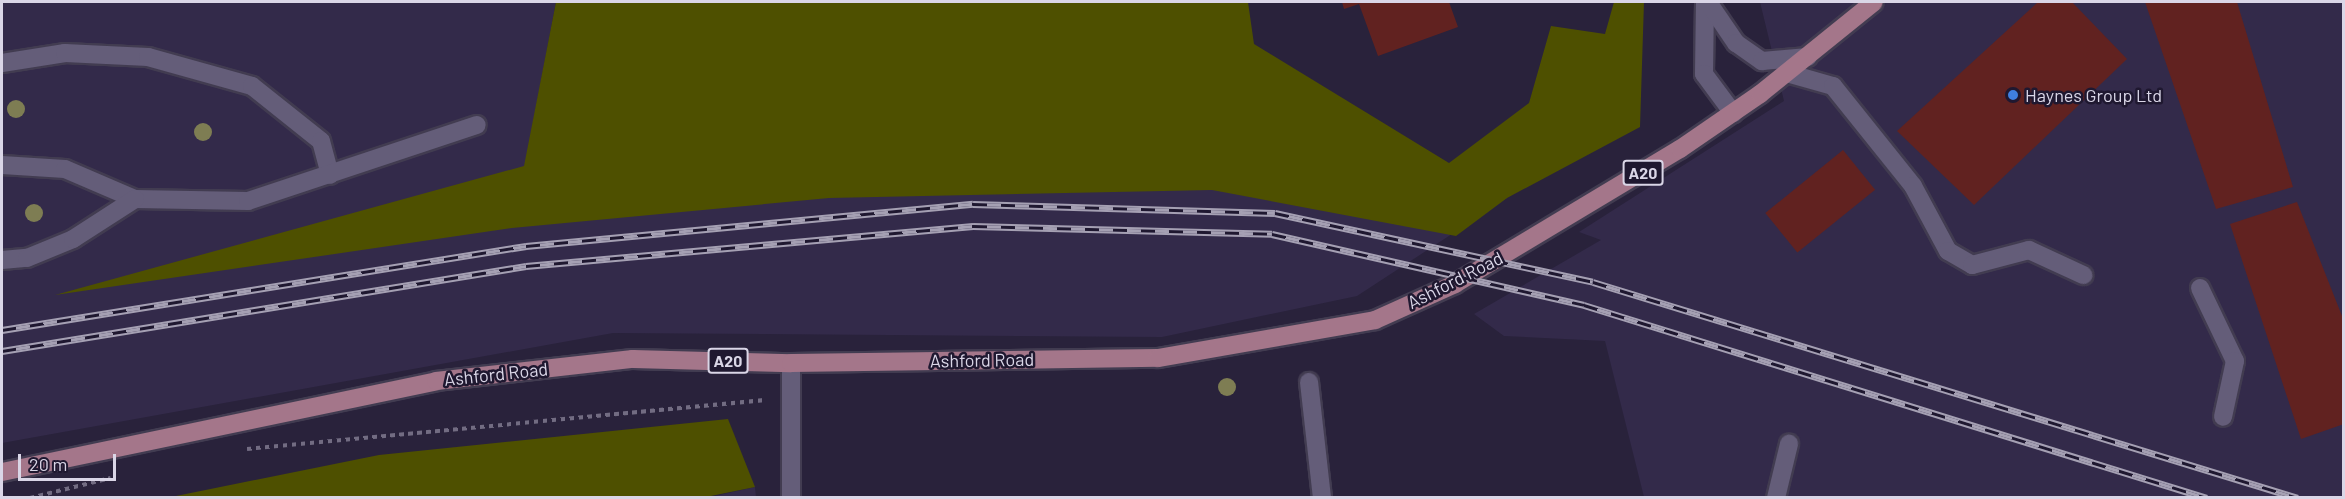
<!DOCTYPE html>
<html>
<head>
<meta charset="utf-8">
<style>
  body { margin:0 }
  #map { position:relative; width:2345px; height:499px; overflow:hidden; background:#29223b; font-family:Barlow,sans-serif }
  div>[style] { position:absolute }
  .built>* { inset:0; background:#332a4a }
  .forest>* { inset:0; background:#4e5000 }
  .building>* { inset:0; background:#612220; transform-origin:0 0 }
  .path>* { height:4px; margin-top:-2px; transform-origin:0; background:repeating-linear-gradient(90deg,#726c82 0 4.5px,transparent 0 9px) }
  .roads { filter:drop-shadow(2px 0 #423c51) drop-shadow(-2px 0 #423c51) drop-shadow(0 2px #423c51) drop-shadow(0 -2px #423c51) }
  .minor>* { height:18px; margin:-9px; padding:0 9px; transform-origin:9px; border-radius:9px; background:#645d79 }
  .major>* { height:18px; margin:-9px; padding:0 9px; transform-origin:9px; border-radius:9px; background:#a4768a }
  .rail>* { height:7px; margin-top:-3.5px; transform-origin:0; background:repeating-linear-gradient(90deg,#1f1830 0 14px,#a5a0b3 0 28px); box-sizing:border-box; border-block:2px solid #a5a0b3 }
  .trees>* { width:18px; height:18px; margin:-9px; border-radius:50%; background:#7e7d53 }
  .dots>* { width:16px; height:16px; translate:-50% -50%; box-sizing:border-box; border:3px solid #1f1830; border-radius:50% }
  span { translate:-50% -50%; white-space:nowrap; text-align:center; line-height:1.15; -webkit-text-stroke:5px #1f1830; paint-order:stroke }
  .shield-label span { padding:2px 4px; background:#1f1830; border:2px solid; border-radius:4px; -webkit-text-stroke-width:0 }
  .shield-label { font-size:16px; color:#dad6e7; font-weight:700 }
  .poi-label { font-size:18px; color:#dad6e7 }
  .left { translate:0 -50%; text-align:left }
  .street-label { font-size:18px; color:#dad6e7 }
  .frame { position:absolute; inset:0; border:3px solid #dad6e7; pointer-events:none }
  .scale { position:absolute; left:18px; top:454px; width:98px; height:27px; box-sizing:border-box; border:3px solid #dad6e7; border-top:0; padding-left:8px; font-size:18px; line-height:21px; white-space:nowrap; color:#dad6e7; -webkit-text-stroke:4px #1f1830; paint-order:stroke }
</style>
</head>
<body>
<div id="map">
  <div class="built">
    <div style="clip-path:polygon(2px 2px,556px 2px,525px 165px,1507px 198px,1357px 296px,1162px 337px,613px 333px,2px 443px)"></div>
    <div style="clip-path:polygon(1760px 2px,2343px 2px,2343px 497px,1644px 497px,1605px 341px,1504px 336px,1474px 314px,1601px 240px,1579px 232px,1784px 101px)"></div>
    <div style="clip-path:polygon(755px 487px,756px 497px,706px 498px)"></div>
  </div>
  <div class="forest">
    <div style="clip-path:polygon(556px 2px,1248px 2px,1254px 44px,1449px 163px,1529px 103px,1551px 26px,1605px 34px,1614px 2px,1644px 2px,1640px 127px,1507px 198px,1456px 236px,1212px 190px,829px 198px,512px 228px,55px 295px,524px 166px)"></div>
    <div style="clip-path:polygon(728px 419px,755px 487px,706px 497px,171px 497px,379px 455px)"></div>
  </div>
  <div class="building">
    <div style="clip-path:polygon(1342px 2px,1449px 2px,1458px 27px,1378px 56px,1359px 4px,1344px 9px)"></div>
    <div style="clip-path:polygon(2038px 2px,2072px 2px,2127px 59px,1974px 205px,1897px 131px)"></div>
    <div style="clip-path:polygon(2145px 2px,2237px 2px,2293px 187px,2216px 209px)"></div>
    <div style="left:1843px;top:150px;width:51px;height:100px;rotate:51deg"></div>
    <div style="clip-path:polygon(2297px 202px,2344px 321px,2344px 424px,2301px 439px,2230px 224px)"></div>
  </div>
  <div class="path">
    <div style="left:247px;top:449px;width:520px;rotate:-5.4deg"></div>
    <div style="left:30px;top:498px;width:83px;rotate:-13.9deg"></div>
  </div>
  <div class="roads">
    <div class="minor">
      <div style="left:1705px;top:2px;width:72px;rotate:90.8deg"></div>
      <div style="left:1704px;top:74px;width:49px;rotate:53.4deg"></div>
      <div style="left:1708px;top:2px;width:50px;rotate:55.7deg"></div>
      <div style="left:1736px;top:43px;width:32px;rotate:35deg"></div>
      <div style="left:1762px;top:61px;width:46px;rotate:-5deg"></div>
      <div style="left:2px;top:63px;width:64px;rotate:-9deg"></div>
      <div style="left:65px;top:53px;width:83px;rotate:2.8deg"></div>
      <div style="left:148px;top:57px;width:108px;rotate:15.6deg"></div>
      <div style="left:252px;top:86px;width:88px;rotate:38.6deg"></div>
      <div style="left:321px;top:141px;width:35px;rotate:75deg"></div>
      <div style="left:1787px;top:73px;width:48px;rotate:15.8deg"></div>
      <div style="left:1833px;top:86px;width:128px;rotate:51.3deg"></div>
      <div style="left:1913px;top:186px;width:74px;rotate:61.7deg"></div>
      <div style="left:1948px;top:251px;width:28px;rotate:30deg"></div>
      <div style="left:1972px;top:265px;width:59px;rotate:-14.7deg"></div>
      <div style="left:2029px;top:250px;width:60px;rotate:24.8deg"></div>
      <div style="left:2px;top:165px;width:63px;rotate:3.6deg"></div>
      <div style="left:65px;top:169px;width:76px;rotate:23.2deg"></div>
      <div style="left:135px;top:199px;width:113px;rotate:1deg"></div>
      <div style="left:248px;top:201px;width:241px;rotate:-18.4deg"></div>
      <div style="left:2px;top:260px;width:25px;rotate:-5deg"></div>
      <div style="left:27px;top:258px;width:50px;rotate:-22.4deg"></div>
      <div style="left:73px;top:239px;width:74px;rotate:-32.8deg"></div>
      <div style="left:2200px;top:288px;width:81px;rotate:64.4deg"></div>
      <div style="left:2235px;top:361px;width:57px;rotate:102.1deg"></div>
      <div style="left:1309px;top:382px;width:117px;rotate:83.6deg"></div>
      <div style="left:791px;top:498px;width:135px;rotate:-90deg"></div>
      <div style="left:1776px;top:498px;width:56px;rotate:-76.5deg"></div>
    </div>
    <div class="major">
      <div style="left:2px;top:472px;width:443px;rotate:-11.8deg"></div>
      <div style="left:436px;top:381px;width:198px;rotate:-6.4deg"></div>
      <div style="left:633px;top:359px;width:158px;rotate:1.5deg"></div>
      <div style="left:791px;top:363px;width:367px;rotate:-0.8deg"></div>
      <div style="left:1158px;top:358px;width:220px;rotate:-9.9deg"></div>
      <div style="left:1375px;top:320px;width:88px;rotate:-24.2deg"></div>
      <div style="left:1455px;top:284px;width:262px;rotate:-31deg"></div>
      <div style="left:1680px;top:149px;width:97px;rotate:-34.5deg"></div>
      <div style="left:1760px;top:94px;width:146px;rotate:-38.9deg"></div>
    </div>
  </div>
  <div class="rail">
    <div style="left:2px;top:330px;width:531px;rotate:-9.11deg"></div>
    <div style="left:526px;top:246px;width:449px;rotate:-5.4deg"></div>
    <div style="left:973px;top:204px;width:302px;rotate:1.7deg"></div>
    <div style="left:1275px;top:213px;width:325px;rotate:12.2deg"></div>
    <div style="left:1593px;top:282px;width:737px;rotate:17.03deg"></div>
    <div style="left:2px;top:351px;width:531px;rotate:-9.21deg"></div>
    <div style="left:526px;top:266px;width:449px;rotate:-5.1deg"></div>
    <div style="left:973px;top:226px;width:299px;rotate:1.5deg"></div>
    <div style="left:1272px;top:234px;width:320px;rotate:12.8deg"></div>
    <div style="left:1584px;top:305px;width:652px;rotate:17.21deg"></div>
  </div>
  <div class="trees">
    <div style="left:16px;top:109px"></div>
    <div style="left:203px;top:132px"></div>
    <div style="left:34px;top:213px"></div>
    <div style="left:1227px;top:387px"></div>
  </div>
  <div class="dots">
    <div style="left:2013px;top:95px;background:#3f7fe0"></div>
  </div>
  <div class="shield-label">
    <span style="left:1643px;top:173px">A20</span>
    <span style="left:728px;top:361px">A20</span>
  </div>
  <div class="poi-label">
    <span class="left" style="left:2025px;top:95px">Haynes Group Ltd</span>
  </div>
  <div class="street-label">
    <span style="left:1455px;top:280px;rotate:-27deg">Ashford Road</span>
    <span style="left:982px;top:360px;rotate:-1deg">Ashford Road</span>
    <span style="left:496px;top:374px;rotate:-6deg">Ashford Road</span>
  </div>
  <div class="frame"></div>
  <div class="scale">20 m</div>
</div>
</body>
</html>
